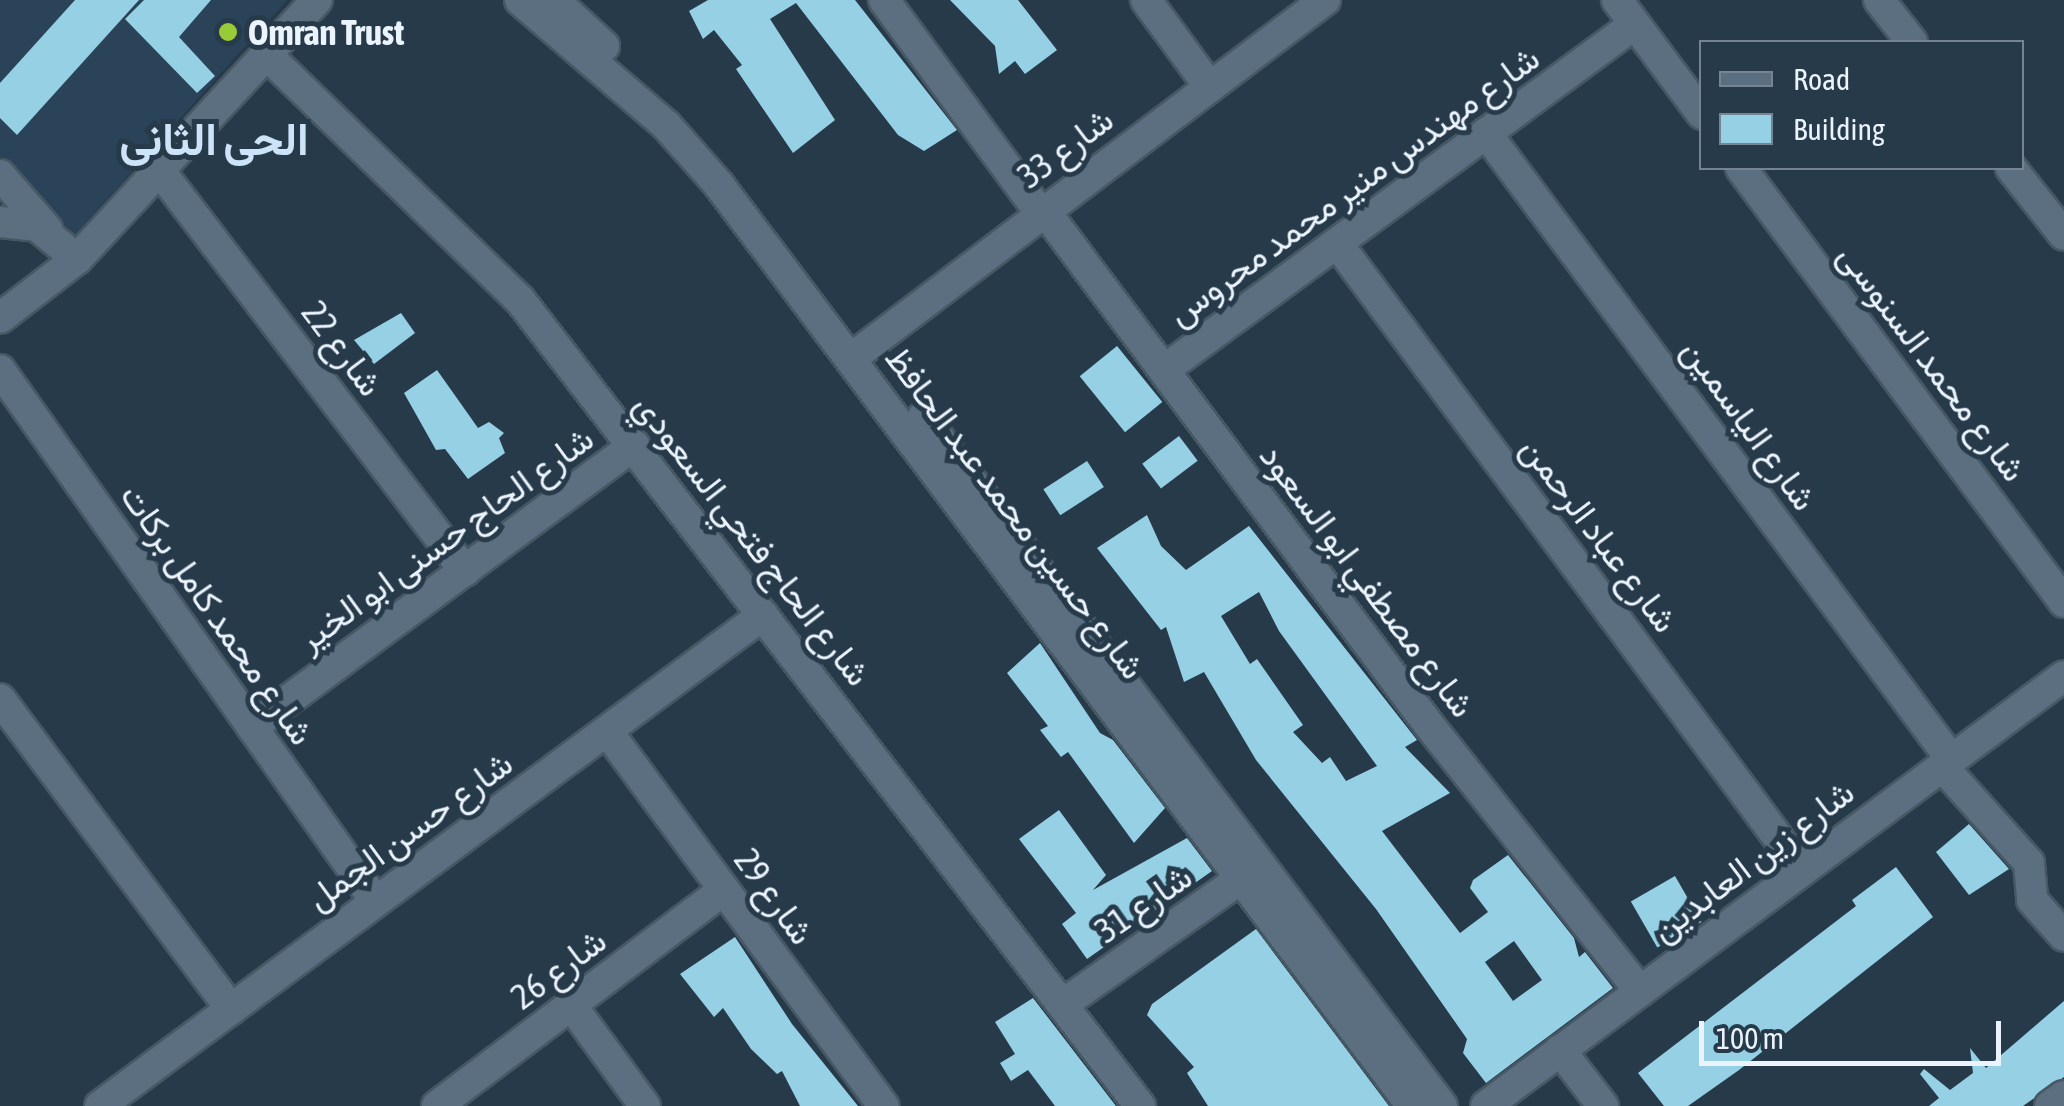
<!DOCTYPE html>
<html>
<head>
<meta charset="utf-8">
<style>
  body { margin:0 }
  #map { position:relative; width:2064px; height:1106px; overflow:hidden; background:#273a4a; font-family:"Asap Condensed",Vazirmatn,sans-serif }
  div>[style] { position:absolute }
  .built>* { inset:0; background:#2b4358 }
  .building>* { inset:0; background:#96d0e4; transform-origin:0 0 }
  .roads { filter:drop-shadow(2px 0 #475865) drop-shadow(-2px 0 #475865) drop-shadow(0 2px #475865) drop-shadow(0 -2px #475865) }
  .minor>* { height:30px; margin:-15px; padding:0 15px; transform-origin:15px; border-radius:15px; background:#5b6f81 }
  .dots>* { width:28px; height:28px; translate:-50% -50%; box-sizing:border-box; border:5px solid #273a4a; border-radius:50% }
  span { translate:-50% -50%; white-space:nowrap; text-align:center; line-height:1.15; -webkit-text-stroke:10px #273a4a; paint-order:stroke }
  .poi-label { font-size:35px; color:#ebf4fd; font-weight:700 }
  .left { translate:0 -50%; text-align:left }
  .street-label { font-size:35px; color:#ebf4fd }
  .district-label { font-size:45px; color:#cce3f8; font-weight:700 }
  .legend { position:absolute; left:1699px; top:40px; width:325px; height:130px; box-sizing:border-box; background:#273a4a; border:2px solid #758492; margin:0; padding:12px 18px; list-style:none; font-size:30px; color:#ebf4fd }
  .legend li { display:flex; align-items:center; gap:20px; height:50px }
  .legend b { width:50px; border:2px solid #758492 }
  .scale { position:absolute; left:1699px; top:1021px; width:302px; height:45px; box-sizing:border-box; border:5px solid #ebf4fd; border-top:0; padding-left:12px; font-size:30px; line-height:35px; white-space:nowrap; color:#ebf4fd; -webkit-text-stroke:8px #273a4a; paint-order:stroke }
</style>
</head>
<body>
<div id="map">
  <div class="built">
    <div style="clip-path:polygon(0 0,287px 0,71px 239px,0 161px)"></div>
  </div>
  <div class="building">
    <div style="clip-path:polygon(75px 0,139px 0,17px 135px,0 118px,0 83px)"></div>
    <div style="clip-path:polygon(144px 0,211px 0,179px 37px,215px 76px,197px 93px,125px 19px)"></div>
    <div style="clip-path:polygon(708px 0,855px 0,957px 130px,924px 151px,898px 135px,796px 3px,770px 19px,835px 120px,793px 153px,736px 69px,742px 65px,714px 30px,703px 39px,689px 11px)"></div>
    <div style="clip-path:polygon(950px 0,1018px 0,1057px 50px,1025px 74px,1015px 61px,999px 74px,995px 46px)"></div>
    <div style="clip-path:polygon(401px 313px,415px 333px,374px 364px,354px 340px)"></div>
    <div style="left:1117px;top:346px;width:72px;height:48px;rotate:51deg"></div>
    <div style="clip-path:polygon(437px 370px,478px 428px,489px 422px,504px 433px,499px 438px,505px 453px,468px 479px,445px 449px,436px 450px,404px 393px)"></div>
    <div style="left:1179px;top:436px;width:31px;height:46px;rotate:53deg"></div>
    <div style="left:1087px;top:461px;width:31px;height:52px;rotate:57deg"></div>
    <div style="clip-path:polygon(evenodd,1147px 515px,1161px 546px,1186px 570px,1249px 526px,1417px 740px,1405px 747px,1450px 793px,1382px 831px,1460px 933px,1488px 912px,1470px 888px,1473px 880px,1508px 855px,1574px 938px,1579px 957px,1585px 952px,1613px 988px,1486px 1083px,1463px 1053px,1467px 1039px,1376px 909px,1256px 760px,1204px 672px,1184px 682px,1166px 627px,1161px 630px,1097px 548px,1147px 515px,1259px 592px,1279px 631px,1377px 766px,1346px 781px,1330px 757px,1322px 763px,1293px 732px,1303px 725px,1257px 659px,1250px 664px,1221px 616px,1259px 592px,1147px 515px,1514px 941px,1542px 980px,1513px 1001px,1485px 962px,1514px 941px)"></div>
    <div style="clip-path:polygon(1040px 643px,1100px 733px,1113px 740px,1165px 808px,1134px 843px,1068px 752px,1061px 757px,1040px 730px,1048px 726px,1007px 673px)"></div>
    <div style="clip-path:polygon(1059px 810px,1106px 875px,1093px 890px,1187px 838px,1212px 871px,1087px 959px,1062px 924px,1076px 913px,1019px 839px)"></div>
    <div style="clip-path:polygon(1969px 824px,2009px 869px,1969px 895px,1936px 852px)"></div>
    <div style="clip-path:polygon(1896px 867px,1933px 917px,1739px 1070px,1688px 1106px,1664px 1106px,1638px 1073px,1856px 906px,1852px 900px)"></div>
    <div style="left:1675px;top:876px;width:53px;height:51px;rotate:60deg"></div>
    <div style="clip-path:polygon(1256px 929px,1389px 1106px,1208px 1106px,1187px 1073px,1194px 1067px,1147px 1015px,1152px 1004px)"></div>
    <div style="clip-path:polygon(735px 937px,792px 1024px,858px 1106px,800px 1106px,782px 1071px,777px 1074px,751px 1049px,723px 1008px,714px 1017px,680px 974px)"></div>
    <div style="clip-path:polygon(1033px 998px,1116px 1106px,1055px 1106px,1028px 1070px,1011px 1081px,1000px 1063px,1015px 1054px,995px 1022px)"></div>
    <div style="clip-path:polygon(2064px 1001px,2064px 1077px,2023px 1106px,1929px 1106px,1939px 1098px,1920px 1074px,1924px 1069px,1950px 1090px,1973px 1073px,1970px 1048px,1986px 1068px)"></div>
  </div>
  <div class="roads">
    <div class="minor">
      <div style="left:520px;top:0;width:192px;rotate:40.6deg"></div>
      <div style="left:666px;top:125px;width:80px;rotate:48.5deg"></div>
      <div style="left:719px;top:185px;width:1153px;rotate:53.04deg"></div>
      <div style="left:554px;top:0;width:68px;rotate:42.6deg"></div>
      <div style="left:884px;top:0;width:263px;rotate:53.7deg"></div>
      <div style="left:1146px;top:0;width:107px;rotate:53.8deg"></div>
      <div style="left:1617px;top:0;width:142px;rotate:53.3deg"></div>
      <div style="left:1879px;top:0;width:53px;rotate:51.8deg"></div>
      <div style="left:266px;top:54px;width:354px;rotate:44.1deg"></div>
      <div style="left:520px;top:300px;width:1017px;rotate:52.43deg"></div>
      <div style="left:1486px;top:133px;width:780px;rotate:53.39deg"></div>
      <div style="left:1741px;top:168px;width:541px;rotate:53.34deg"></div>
      <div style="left:2011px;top:168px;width:85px;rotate:51.7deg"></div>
      <div style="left:160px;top:171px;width:503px;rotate:52.67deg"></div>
      <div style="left:0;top:175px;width:72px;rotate:49deg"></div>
      <div style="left:1044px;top:210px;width:643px;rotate:53.22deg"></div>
      <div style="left:1429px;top:725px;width:338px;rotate:51.6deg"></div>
      <div style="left:0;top:222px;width:37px;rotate:6deg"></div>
      <div style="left:37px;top:226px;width:52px;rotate:39.5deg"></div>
      <div style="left:1337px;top:243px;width:781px;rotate:53.44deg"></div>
      <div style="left:0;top:318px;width:97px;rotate:-37.5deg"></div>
      <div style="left:77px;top:259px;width:353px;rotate:-47.2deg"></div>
      <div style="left:853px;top:357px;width:592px;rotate:-37.1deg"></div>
      <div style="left:0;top:370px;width:651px;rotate:54.75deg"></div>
      <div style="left:1164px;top:370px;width:584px;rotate:-36.3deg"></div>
      <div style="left:923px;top:417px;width:863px;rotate:53.01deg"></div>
      <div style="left:0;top:699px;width:387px;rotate:53.3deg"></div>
      <div style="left:252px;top:727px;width:475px;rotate:-36.4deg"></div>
      <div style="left:607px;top:731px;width:466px;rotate:53.6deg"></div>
      <div style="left:1942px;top:766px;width:130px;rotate:48.1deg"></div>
      <div style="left:2029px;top:863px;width:37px;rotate:85deg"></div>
      <div style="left:2032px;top:900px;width:48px;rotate:48.4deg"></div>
      <div style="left:1066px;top:1002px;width:232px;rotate:-35.2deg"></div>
      <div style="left:571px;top:1005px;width:125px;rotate:53.8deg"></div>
      <div style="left:1560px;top:1050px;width:71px;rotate:52.5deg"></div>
      <div style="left:100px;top:1106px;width:825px;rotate:-36.52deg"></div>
      <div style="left:437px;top:1106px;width:359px;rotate:-37deg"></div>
      <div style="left:1486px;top:1106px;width:720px;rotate:-36.65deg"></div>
      <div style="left:2050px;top:1106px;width:17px;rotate:-36deg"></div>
    </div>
  </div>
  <div class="dots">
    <div style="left:228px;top:32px;background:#98cb37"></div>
  </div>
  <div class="poi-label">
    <span class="left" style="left:248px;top:32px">Omran Trust</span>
  </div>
  <div class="street-label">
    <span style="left:1065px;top:147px;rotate:-37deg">شارع 33</span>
    <span style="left:1353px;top:185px;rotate:-36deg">شارع مهندس منير محمد محروس</span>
    <span style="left:343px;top:348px;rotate:53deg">شارع 22</span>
    <span style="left:1933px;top:362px;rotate:53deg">شارع محمد السنوسى</span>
    <span style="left:1750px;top:424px;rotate:54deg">شارع الياسمين</span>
    <span style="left:1016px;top:512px;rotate:53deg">شارع حسين محمد عبد الحافظ</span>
    <span style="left:1600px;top:534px;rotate:53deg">شارع عباد الرحمن</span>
    <span style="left:445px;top:538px;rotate:-36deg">شارع الحاج حسنى ابو الخير</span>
    <span style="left:753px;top:539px;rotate:52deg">شارع الحاج فتحي السعودي</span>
    <span style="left:1368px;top:580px;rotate:53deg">شارع مصطفي ابو السعود</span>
    <span style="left:218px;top:614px;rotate:55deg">شارع محمد كامل بركات</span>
    <span style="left:409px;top:830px;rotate:-36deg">شارع حسن الجمل</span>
    <span style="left:1752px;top:860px;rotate:-37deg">شارع زين العابدين</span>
    <span style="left:775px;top:896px;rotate:54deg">شارع 29</span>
    <span style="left:1143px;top:903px;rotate:-35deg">شارع 31</span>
    <span style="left:558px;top:968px;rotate:-37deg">شارع 26</span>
  </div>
  <div class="district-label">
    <span style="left:214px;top:140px">الحى الثانى</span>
  </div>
  <ul class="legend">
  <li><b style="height:12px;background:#5b6f81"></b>Road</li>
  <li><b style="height:28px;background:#96d0e4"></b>Building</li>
  </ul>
  <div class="scale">100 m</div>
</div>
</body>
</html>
